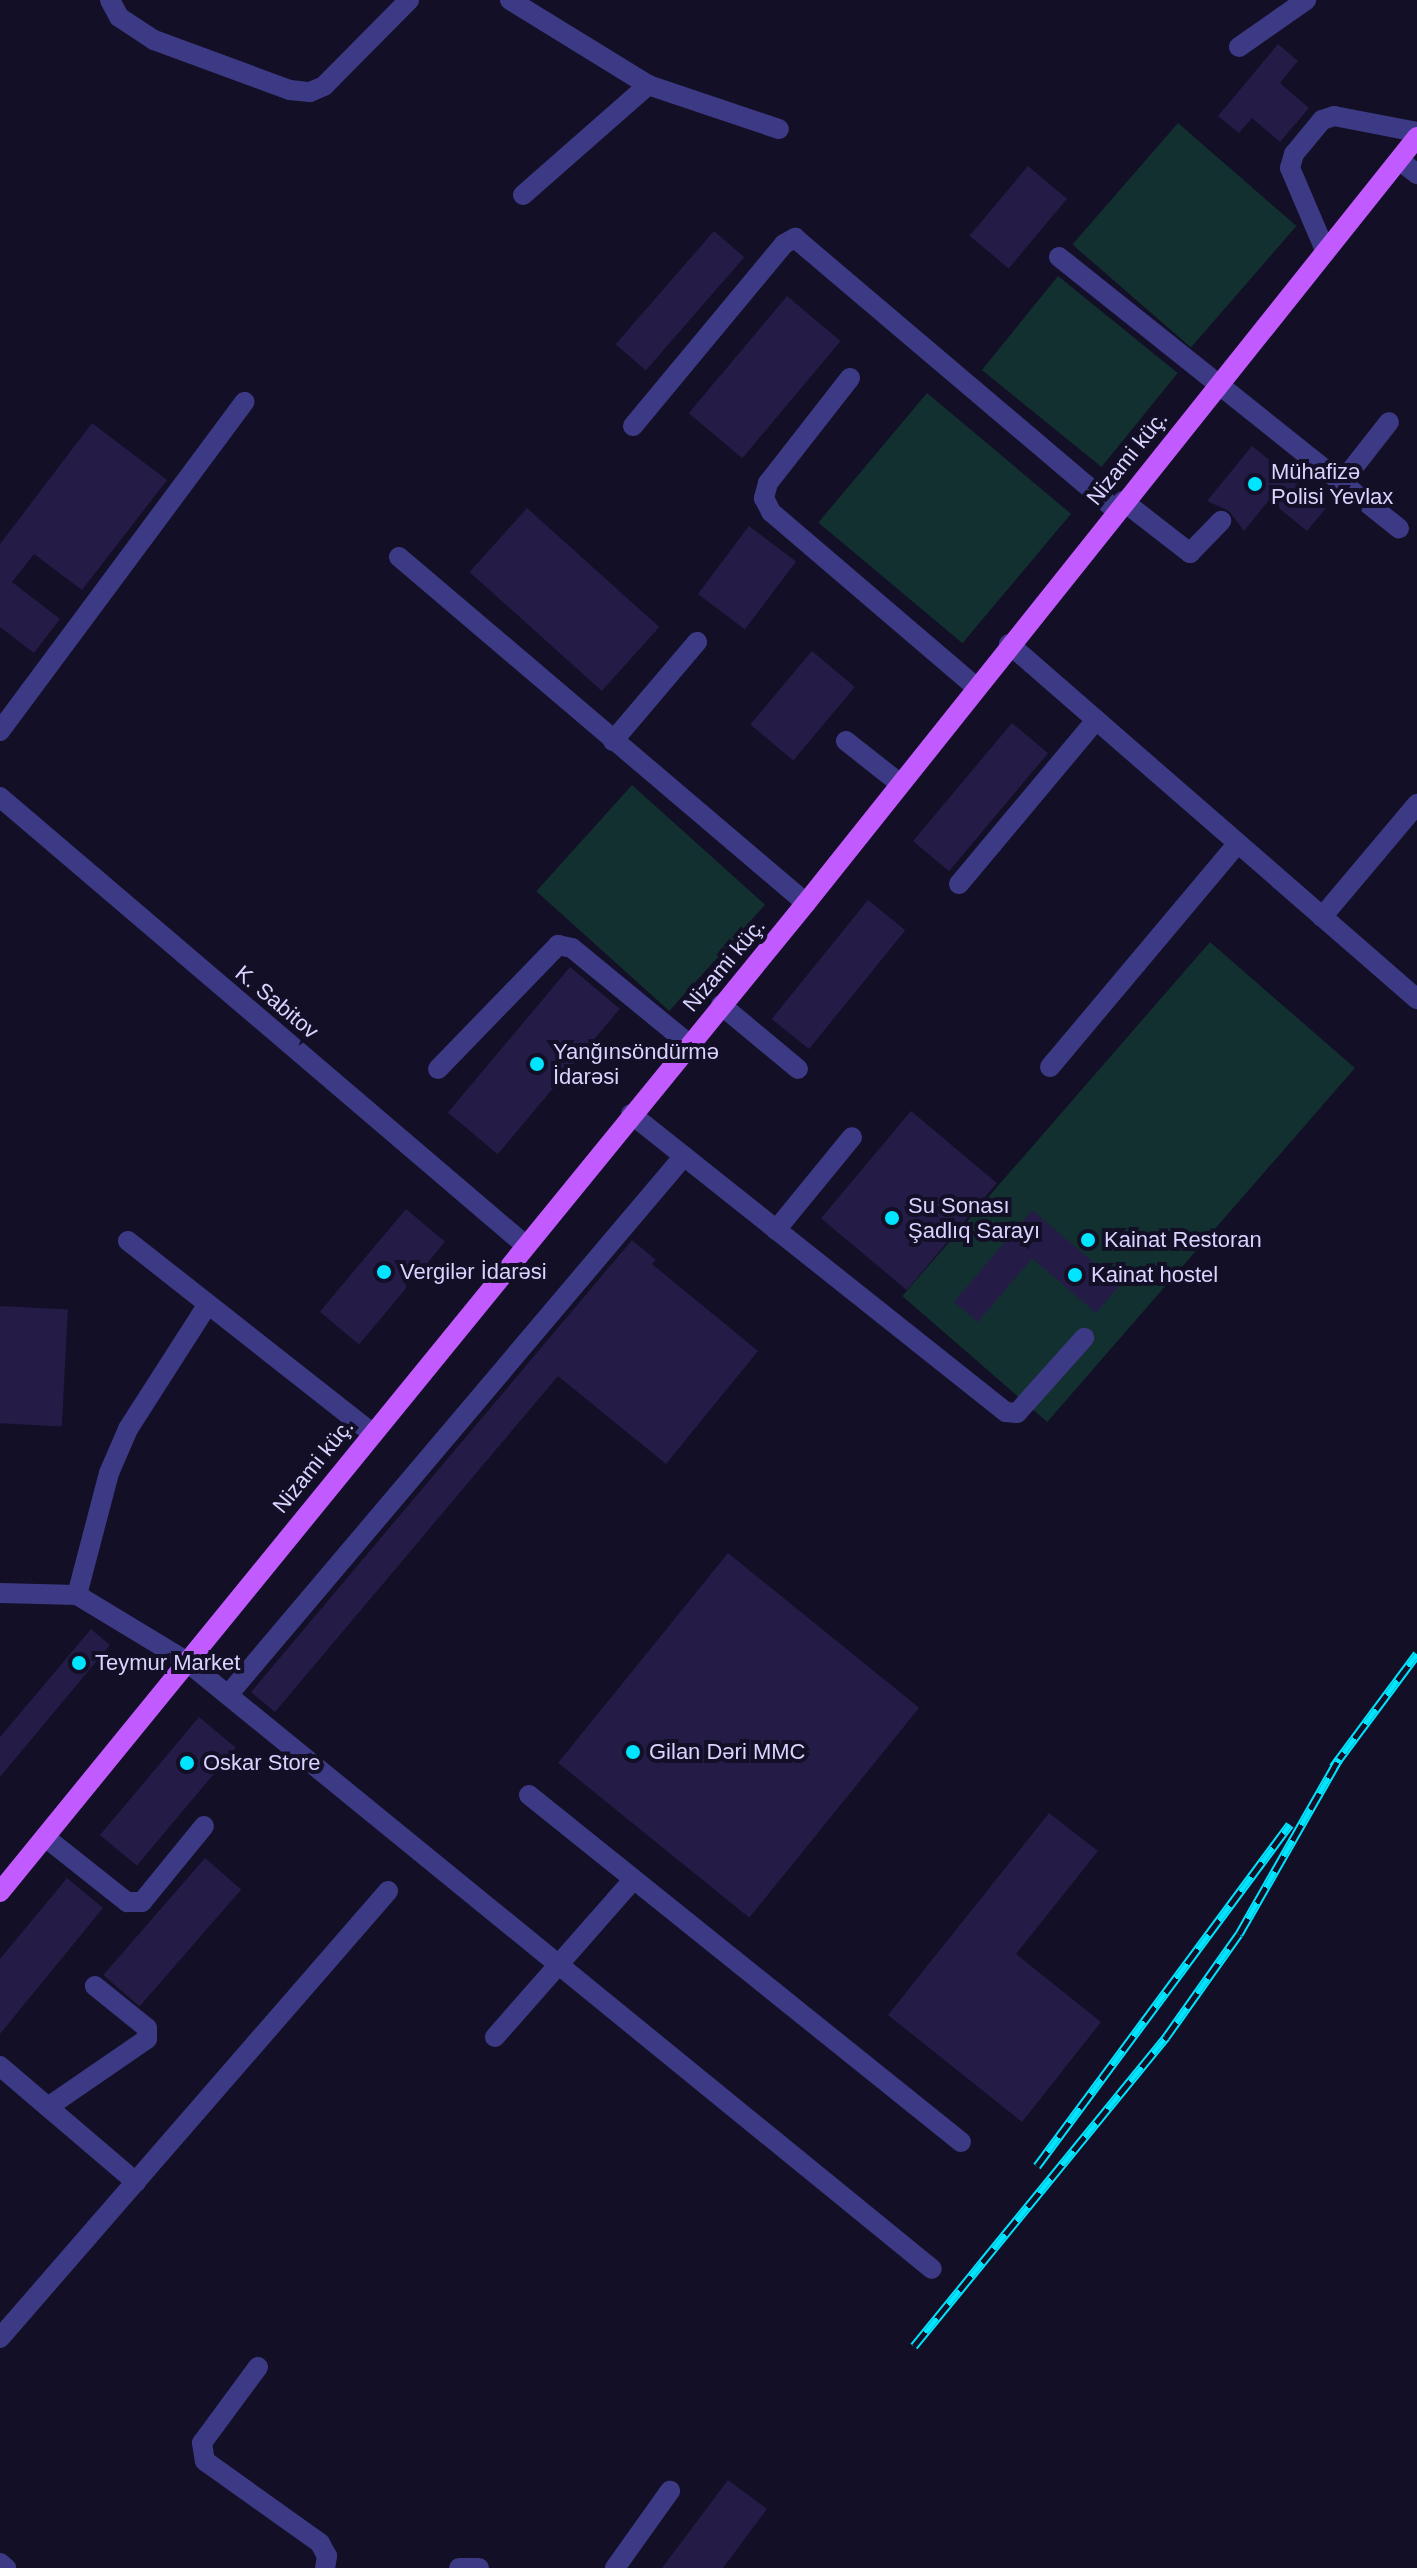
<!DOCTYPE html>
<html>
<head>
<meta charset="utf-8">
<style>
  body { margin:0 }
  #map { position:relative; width:1417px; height:2568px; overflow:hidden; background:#130f26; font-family:Helvetica,sans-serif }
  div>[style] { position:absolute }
  .green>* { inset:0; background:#12302f; transform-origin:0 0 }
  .building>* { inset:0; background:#241b47; transform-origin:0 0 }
  .minor>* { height:20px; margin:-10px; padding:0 10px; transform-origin:10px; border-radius:10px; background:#3d3a85 }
  .major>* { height:20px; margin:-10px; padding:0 10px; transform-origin:10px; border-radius:10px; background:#c25bff }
  .rail>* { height:9px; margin-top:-4.5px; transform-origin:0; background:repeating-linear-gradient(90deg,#130f26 0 18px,#00e5ff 0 36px); box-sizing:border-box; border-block:2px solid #00e5ff }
  .dots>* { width:22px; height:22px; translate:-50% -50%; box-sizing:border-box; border:4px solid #130f26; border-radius:50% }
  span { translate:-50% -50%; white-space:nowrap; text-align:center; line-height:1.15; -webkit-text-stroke:8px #130f26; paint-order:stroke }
  .street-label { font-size:22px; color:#d9d4ff }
  .poi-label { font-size:22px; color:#d9d4ff }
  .left { translate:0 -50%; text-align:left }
</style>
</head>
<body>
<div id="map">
  <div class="green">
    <div style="left:1178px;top:123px;width:157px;height:161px;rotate:41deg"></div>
    <div style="left:1058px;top:276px;width:154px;height:121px;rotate:39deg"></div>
    <div style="left:927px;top:393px;width:188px;height:169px;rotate:40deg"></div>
    <div style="left:632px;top:785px;width:179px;height:143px;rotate:42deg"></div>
    <div style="left:1210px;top:942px;width:192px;height:469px;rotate:41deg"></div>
  </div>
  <div class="building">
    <div style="clip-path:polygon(1278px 44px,1298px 61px,1280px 83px,1309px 108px,1280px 142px,1252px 118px,1239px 133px,1218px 116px)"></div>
    <div style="left:1028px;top:166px;width:51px;height:91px;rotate:40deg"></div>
    <div style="left:714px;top:231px;width:40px;height:150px;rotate:41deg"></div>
    <div style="left:787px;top:296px;width:70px;height:153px;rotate:40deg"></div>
    <div style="clip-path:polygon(92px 423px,167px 480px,82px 590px,34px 554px,12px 582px,60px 619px,34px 653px,0 627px,0 544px)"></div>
    <div style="clip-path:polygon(1252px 446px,1327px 507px,1307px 531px,1269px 500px,1244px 531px,1229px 511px,1207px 501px)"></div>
    <div style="left:527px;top:508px;width:178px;height:86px;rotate:42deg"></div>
    <div style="left:749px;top:526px;width:59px;height:85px;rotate:37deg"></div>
    <div style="left:812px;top:651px;width:56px;height:96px;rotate:40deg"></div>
    <div style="left:1012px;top:723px;width:47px;height:154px;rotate:40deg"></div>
    <div style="left:868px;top:900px;width:48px;height:153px;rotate:39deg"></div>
    <div style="left:570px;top:967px;width:65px;height:190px;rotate:40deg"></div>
    <div style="left:911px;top:1111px;width:112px;height:140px;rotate:40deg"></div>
    <div style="left:406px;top:1209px;width:51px;height:134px;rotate:40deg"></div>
    <div style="clip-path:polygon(1032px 1210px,1120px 1285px,1096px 1313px,1032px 1258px,978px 1322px,954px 1302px)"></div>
    <div style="clip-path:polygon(632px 1240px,656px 1260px,652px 1264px,758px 1351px,666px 1464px,558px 1376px,275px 1712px,251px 1692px)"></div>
    <div style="left:0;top:1306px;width:68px;height:117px;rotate:3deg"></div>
    <div style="left:728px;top:1553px;width:246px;height:270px;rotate:39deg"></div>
    <div style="clip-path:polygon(91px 1629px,110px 1645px,0 1777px,0 1737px)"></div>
    <div style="left:199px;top:1717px;width:48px;height:154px;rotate:40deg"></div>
    <div style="clip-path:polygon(1049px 1813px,1098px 1851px,1016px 1954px,1101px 2022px,1022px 2122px,888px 2015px)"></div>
    <div style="left:205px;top:1858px;width:48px;height:155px;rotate:41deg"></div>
    <div style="clip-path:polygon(67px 1878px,103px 1908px,0 2034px,0 1959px)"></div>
    <div style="clip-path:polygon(728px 2480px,767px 2509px,723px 2568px,662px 2568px)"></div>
  </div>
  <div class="minor">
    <div style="left:110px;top:0;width:19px;rotate:62deg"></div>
    <div style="left:119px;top:17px;width:42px;rotate:33.3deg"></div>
    <div style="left:154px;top:40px;width:145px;rotate:20.2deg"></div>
    <div style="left:290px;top:90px;width:20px;rotate:6deg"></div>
    <div style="left:310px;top:92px;width:15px;rotate:-23deg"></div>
    <div style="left:324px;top:86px;width:121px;rotate:-45.3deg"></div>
    <div style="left:510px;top:0;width:162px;rotate:31.6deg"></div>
    <div style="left:648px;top:85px;width:138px;rotate:18.6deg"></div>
    <div style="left:1239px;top:47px;width:82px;rotate:-35deg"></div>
    <div style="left:1399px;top:160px;width:23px;rotate:38deg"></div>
    <div style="left:523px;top:195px;width:167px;rotate:-41.3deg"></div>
    <div style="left:1325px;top:250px;width:89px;rotate:-113.1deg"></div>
    <div style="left:1290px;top:168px;width:15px;rotate:-74deg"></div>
    <div style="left:1294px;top:154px;width:44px;rotate:-50.5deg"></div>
    <div style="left:1322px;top:120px;width:13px;rotate:-18deg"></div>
    <div style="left:1334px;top:116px;width:85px;rotate:10.9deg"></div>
    <div style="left:1059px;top:257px;width:435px;rotate:38.6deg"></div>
    <div style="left:850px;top:378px;width:133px;rotate:128deg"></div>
    <div style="left:768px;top:483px;width:16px;rotate:105deg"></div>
    <div style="left:764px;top:498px;width:16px;rotate:63deg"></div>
    <div style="left:771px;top:512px;width:268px;rotate:40.5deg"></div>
    <div style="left:633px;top:426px;width:236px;rotate:-50.3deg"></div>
    <div style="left:784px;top:244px;width:13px;rotate:-29deg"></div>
    <div style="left:795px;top:238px;width:421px;rotate:40.3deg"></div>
    <div style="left:1342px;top:482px;width:76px;rotate:-51.9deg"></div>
    <div style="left:1123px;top:501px;width:85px;rotate:37.8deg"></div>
    <div style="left:1190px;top:553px;width:45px;rotate:-45.9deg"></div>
    <div style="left:399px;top:557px;width:534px;rotate:40.37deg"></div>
    <div style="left:1009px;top:644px;width:541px;rotate:41.03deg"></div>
    <div style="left:0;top:731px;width:410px;rotate:-53.4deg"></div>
    <div style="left:613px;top:741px;width:130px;rotate:-49.7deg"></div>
    <div style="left:846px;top:741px;width:66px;rotate:38.3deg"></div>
    <div style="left:0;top:797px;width:689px;rotate:40.47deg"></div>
    <div style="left:959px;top:884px;width:214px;rotate:-50.1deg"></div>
    <div style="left:1322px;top:917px;width:148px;rotate:-49.9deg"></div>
    <div style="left:721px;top:1005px;width:100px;rotate:39.7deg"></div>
    <div style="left:1050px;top:1067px;width:292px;rotate:-50deg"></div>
    <div style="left:438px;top:1069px;width:173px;rotate:-45.9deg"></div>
    <div style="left:558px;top:945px;width:14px;rotate:12deg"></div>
    <div style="left:572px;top:948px;width:151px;rotate:39.4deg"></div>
    <div style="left:631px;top:1114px;width:479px;rotate:38.5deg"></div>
    <div style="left:1006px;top:1412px;width:11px;rotate:5deg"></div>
    <div style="left:1017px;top:1413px;width:101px;rotate:-48.2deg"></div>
    <div style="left:776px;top:1230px;width:120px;rotate:-50.7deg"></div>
    <div style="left:128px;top:1241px;width:309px;rotate:38.2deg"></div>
    <div style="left:0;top:1593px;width:77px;rotate:1.5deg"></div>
    <div style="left:77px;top:1595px;width:127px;rotate:31.2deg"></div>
    <div style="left:186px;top:1661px;width:962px;rotate:39.18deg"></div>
    <div style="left:77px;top:1595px;width:126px;rotate:-75.3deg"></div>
    <div style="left:109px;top:1473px;width:48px;rotate:-66.6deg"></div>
    <div style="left:128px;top:1429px;width:148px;rotate:-57.4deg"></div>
    <div style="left:228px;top:1695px;width:706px;rotate:-49.77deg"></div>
    <div style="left:529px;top:1795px;width:554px;rotate:38.77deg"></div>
    <div style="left:45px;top:1837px;width:105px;rotate:38.4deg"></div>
    <div style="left:127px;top:1902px;width:15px"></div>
    <div style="left:142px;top:1902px;width:98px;rotate:-50.8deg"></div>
    <div style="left:495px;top:2037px;width:209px;rotate:-48.7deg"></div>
    <div style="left:0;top:2066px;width:179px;rotate:40.5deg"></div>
    <div style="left:48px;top:2107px;width:120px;rotate:-34.5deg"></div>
    <div style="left:147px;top:2039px;width:11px;rotate:-90deg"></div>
    <div style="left:147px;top:2028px;width:67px;rotate:-141.1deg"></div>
    <div style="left:0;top:2338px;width:592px;rotate:-49.04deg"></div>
    <div style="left:258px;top:2367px;width:94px;rotate:126.4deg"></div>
    <div style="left:202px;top:2443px;width:18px;rotate:81deg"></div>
    <div style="left:205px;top:2461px;width:141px;rotate:35.5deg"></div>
    <div style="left:320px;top:2543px;width:15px;rotate:62deg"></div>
    <div style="left:327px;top:2556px;width:12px;rotate:99deg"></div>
    <div style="left:0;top:2563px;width:8px;rotate:40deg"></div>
    <div style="left:459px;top:2568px;width:20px"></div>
    <div style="left:615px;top:2568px;width:95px;rotate:-54.5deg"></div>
  </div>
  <div class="major">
    <div style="left:0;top:1892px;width:1276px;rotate:-50.82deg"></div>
    <div style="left:806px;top:903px;width:980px;rotate:-51.42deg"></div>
  </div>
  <div class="rail">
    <div style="left:1333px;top:1767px;width:141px;rotate:-53.4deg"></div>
    <div style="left:1037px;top:2166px;width:425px;rotate:-53.5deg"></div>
    <div style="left:914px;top:2346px;width:399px;rotate:-50.8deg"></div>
    <div style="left:1166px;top:2037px;width:126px;rotate:-54.7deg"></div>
    <div style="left:1239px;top:1934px;width:202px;rotate:-60.3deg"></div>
  </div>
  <div class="dots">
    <div style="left:1255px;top:484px;background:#00e5ff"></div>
    <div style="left:537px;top:1064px;background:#00e5ff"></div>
    <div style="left:892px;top:1218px;background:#00e5ff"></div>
    <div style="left:1088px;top:1240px;background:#00e5ff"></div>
    <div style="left:384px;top:1272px;background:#00e5ff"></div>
    <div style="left:1075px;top:1275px;background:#00e5ff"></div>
    <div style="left:79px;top:1663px;background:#00e5ff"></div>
    <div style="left:633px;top:1752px;background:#00e5ff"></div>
    <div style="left:187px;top:1763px;background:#00e5ff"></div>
  </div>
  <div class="street-label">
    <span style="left:1127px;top:458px;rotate:-51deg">Nizami küç.</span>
    <span style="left:724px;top:965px;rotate:-50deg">Nizami küç.</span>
    <span style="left:277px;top:1002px;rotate:40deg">K. Sabitov</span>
    <span style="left:313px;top:1466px;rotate:-51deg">Nizami küç.</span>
  </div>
  <div class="poi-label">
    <span class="left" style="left:1271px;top:484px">Mühafizə<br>Polisi Yevlax</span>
    <span class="left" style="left:553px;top:1064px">Yanğınsöndürmə<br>İdarəsi</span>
    <span class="left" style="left:908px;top:1218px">Su Sonası<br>Şadlıq Sarayı</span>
    <span class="left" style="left:1104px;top:1240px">Kainat Restoran</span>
    <span class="left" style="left:400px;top:1272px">Vergilər İdarəsi</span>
    <span class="left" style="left:1091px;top:1275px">Kainat hostel</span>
    <span class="left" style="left:95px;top:1663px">Teymur Market</span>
    <span class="left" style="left:649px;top:1752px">Gilan Dəri MMC</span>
    <span class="left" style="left:203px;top:1763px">Oskar Store</span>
  </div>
</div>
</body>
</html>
